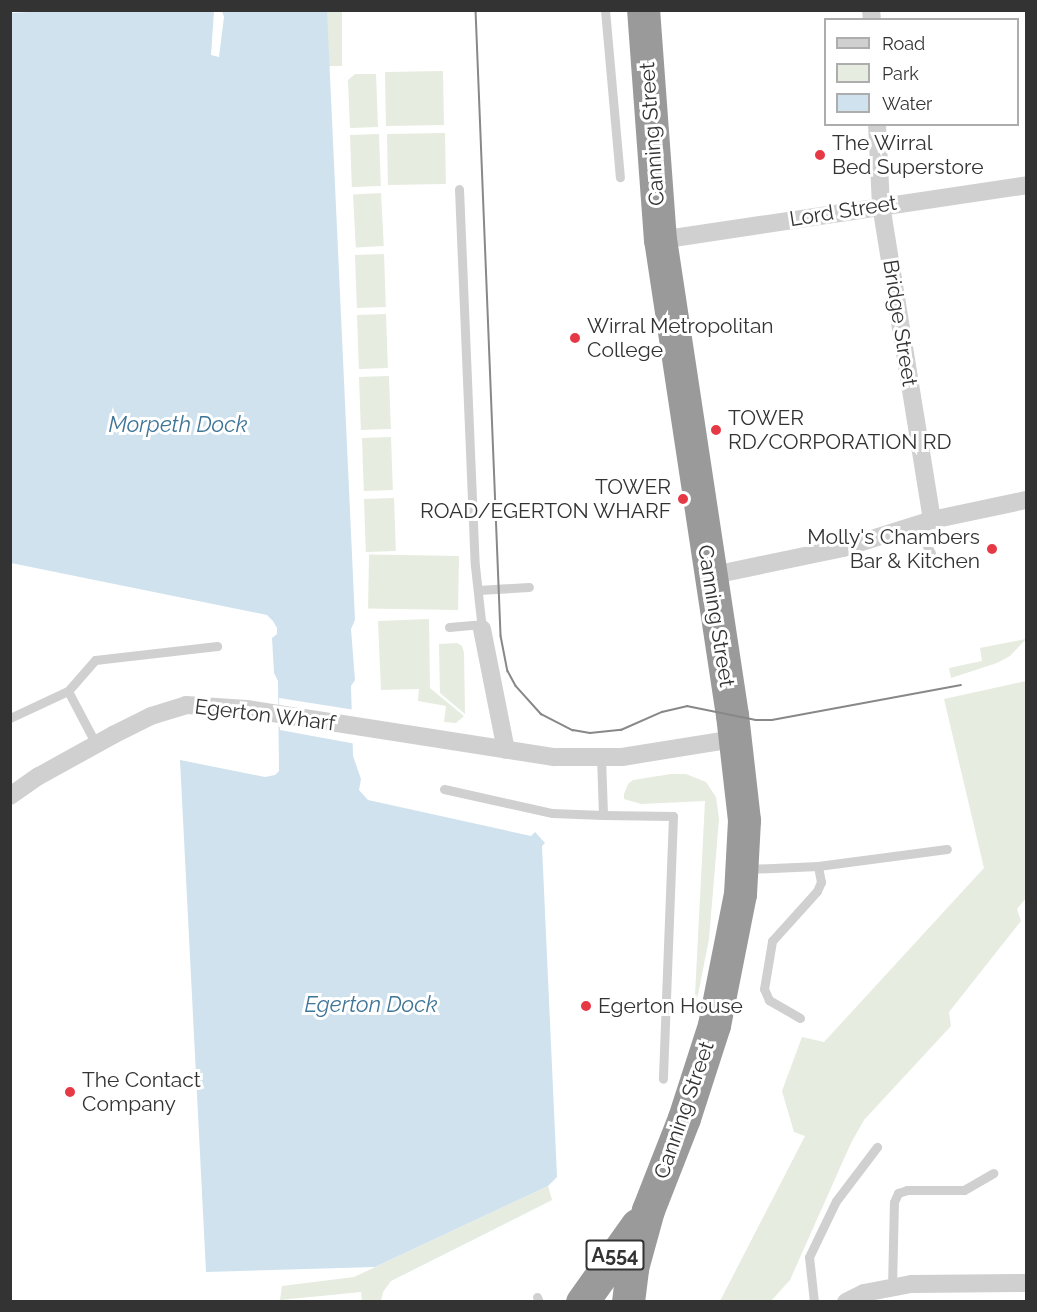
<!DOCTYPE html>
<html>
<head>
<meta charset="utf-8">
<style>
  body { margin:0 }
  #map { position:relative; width:1037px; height:1312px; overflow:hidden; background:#fff; font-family:Raleway,sans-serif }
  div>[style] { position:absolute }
  .green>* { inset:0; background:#e6ecdf; transform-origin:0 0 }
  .water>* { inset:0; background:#cfe2ee }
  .pier>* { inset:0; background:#fff }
  .lane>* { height:9px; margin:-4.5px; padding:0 4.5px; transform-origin:4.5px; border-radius:4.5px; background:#d0d0d0 }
  .street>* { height:18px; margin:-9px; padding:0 9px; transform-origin:9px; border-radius:9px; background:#d0d0d0 }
  .highway>* { height:33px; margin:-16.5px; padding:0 16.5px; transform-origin:16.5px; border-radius:16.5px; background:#9a9a9a }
  .tram>* { height:1.5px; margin:-0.75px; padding:0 0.75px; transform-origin:0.75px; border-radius:0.75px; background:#888 }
  .dots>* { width:16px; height:16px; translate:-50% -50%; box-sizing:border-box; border:3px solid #fff; border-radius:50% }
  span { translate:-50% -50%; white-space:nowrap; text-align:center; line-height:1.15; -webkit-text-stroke:6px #fff; paint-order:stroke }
  .shield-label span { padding:2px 4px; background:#fff; border:2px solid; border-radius:4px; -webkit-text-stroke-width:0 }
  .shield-label { font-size:20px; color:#333; font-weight:700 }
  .street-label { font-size:21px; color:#333 }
  .poi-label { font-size:21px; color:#333 }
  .left { translate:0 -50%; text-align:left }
  .right { translate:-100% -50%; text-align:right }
  .water-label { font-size:22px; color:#3f7597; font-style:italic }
  .frame { position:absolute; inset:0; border:12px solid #333; pointer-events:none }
  .legend { position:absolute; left:824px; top:18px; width:195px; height:108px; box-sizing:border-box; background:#fff; border:2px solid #adadad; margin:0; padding:8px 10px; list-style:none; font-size:18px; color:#333 }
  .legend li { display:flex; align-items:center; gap:12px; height:30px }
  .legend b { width:30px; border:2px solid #adadad }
</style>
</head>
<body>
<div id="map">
  <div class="green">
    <div style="left:327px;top:11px;width:15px;height:55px"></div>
    <div style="left:443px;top:71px;width:54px;height:58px;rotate:89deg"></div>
    <div style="clip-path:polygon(355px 74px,376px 74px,378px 127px,350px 128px,348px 80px)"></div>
    <div style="left:445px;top:133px;width:51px;height:58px;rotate:89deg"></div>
    <div style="left:379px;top:134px;width:52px;height:29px;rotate:88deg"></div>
    <div style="left:381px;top:193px;width:53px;height:28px;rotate:87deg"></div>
    <div style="left:384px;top:254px;width:53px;height:29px;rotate:88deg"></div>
    <div style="left:386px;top:314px;width:54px;height:29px;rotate:88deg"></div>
    <div style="left:389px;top:376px;width:53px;height:30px;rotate:88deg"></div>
    <div style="left:391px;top:437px;width:53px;height:29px;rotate:88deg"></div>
    <div style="left:394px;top:498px;width:53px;height:30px;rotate:88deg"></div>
    <div style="left:459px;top:556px;width:54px;height:90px;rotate:91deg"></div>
    <div style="clip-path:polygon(429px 619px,430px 688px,464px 716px,456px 723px,444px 722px,446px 706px,418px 701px,419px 689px,381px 690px,378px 621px)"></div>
    <div style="clip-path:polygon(1026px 639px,1010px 656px,997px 663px,951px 678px,949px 668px,982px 661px,980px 648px)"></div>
    <div style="clip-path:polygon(457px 643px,462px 646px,464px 653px,465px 714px,440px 693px,439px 644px)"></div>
    <div style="clip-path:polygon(1026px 681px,1026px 898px,1017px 909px,1021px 921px,949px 1012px,951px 1026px,864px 1120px,851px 1143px,790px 1280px,771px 1301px,720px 1301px,805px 1136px,794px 1132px,782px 1091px,802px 1037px,824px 1042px,984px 868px,944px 699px)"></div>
    <div style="clip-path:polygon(671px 774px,686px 774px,706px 782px,716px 797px,719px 819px,709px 939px,694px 1015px,705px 801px,641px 804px,624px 799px,624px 794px,628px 784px,633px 780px)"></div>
    <div style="clip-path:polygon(548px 1186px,552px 1200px,391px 1281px,383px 1292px,381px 1301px,362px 1301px,361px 1292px,280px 1300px,282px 1286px,354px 1277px)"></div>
  </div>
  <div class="water">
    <div style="clip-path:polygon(69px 10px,327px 11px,355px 620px,351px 629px,355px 680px,351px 686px,353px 756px,361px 779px,359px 790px,368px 800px,531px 836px,535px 832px,545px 843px,542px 846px,557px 1177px,548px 1186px,375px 1267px,206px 1272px,180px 760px,265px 777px,275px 775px,279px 771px,278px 681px,274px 673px,272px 638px,277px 634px,277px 628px,273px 621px,267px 615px,11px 563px,10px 13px)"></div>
  </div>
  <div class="pier">
    <div style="clip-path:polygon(214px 11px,222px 11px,224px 17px,219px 57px,211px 55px)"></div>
    <div style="clip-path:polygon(279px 698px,355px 710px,356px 744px,280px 730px)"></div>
  </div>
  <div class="lane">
    <div style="left:605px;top:10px;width:168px;rotate:84.9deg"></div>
    <div style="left:459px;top:189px;width:377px;rotate:87.6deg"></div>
    <div style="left:475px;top:566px;width:63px;rotate:83.7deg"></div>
    <div style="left:916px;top:526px;width:31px;rotate:61deg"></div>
    <div style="left:478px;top:590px;width:51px;rotate:-3.4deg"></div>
    <div style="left:449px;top:627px;width:33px;rotate:-5deg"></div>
    <div style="left:68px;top:691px;width:41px;rotate:-48.9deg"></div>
    <div style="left:95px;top:660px;width:123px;rotate:-6.5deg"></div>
    <div style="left:10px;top:718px;width:64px;rotate:-25deg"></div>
    <div style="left:68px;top:691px;width:60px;rotate:62.2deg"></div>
    <div style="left:601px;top:757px;width:58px;rotate:88deg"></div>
    <div style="left:603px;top:815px;width:70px;rotate:0.8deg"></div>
    <div style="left:673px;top:816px;width:263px;rotate:92.2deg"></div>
    <div style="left:444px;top:789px;width:111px;rotate:12.5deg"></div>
    <div style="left:552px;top:813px;width:51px;rotate:2.2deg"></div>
    <div style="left:747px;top:869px;width:71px;rotate:-2.4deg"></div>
    <div style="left:818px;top:866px;width:130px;rotate:-7.5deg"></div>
    <div style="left:800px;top:1018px;width:36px;rotate:-150deg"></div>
    <div style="left:769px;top:1000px;width:12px;rotate:-114deg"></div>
    <div style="left:764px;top:989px;width:49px;rotate:-80.5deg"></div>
    <div style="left:772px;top:941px;width:67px;rotate:-48deg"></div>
    <div style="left:817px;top:891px;width:10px;rotate:-66deg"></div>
    <div style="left:821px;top:882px;width:16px;rotate:-101deg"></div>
    <div style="left:892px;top:1288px;width:86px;rotate:-88.7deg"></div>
    <div style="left:894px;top:1202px;width:10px;rotate:-66deg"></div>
    <div style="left:898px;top:1193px;width:9px;rotate:-18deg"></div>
    <div style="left:907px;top:1190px;width:57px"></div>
    <div style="left:964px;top:1190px;width:34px;rotate:-30deg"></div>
    <div style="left:537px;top:1297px;width:5px;rotate:68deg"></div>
    <div style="left:814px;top:1302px;width:45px;rotate:-96.3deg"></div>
    <div style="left:809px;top:1257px;width:62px;rotate:-64.3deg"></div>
    <div style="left:836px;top:1201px;width:68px;rotate:-52.8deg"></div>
  </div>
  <div class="street">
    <div style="left:871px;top:10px;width:10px;rotate:84deg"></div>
    <div style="left:877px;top:124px;width:81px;rotate:87.2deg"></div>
    <div style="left:881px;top:205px;width:319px;rotate:80.8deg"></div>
    <div style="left:660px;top:240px;width:370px;rotate:-8.5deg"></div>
    <div style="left:709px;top:576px;width:137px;rotate:-11.8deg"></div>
    <div style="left:843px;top:548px;width:93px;rotate:-17.5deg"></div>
    <div style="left:932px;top:520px;width:96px;rotate:-12deg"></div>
    <div style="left:482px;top:629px;width:123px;rotate:78.8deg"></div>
    <div style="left:10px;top:796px;width:35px;rotate:-35deg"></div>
    <div style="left:39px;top:776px;width:85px;rotate:-29deg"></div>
    <div style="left:113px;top:735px;width:42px;rotate:-26.6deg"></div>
    <div style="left:151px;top:716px;width:37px;rotate:-17deg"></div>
    <div style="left:186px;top:705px;width:61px;rotate:3.8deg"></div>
    <div style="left:247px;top:709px;width:311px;rotate:8.9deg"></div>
    <div style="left:554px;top:757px;width:68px"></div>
    <div style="left:622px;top:757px;width:114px;rotate:-9.1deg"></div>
    <div style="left:846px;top:1302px;width:20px;rotate:-27deg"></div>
    <div style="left:864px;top:1293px;width:48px;rotate:-10.8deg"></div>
    <div style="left:911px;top:1284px;width:115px;rotate:-0.5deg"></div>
  </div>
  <div class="highway">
    <div style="left:582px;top:1302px;width:95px;rotate:-54.5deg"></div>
    <div style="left:628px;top:1302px;width:34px;rotate:-83deg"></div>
    <div style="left:632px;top:1268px;width:60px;rotate:-74.6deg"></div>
    <div style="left:648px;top:1210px;width:99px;rotate:-68.6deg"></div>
    <div style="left:684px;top:1118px;width:98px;rotate:-72.1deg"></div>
    <div style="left:714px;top:1025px;width:134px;rotate:-78.8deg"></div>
    <div style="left:740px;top:894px;width:74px;rotate:-86.9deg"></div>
    <div style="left:744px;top:820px;width:106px;rotate:-96.5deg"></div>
    <div style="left:732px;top:715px;width:480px;rotate:-98.6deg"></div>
    <div style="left:660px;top:240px;width:231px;rotate:-94.2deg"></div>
  </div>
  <div class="tram">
    <div style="left:476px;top:10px;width:626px;rotate:87.71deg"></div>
    <div style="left:501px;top:636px;width:36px;rotate:79deg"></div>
    <div style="left:508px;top:671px;width:17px;rotate:62deg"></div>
    <div style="left:516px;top:686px;width:38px;rotate:48deg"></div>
    <div style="left:541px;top:714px;width:36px;rotate:27deg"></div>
    <div style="left:573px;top:730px;width:17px;rotate:10deg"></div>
    <div style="left:590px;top:733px;width:31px;rotate:-6deg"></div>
    <div style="left:621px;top:730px;width:45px;rotate:-23.7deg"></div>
    <div style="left:662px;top:712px;width:26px;rotate:-13deg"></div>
    <div style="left:687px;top:706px;width:70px;rotate:11.5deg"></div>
    <div style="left:756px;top:720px;width:16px"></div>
    <div style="left:772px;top:720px;width:192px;rotate:-10.5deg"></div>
  </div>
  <div class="dots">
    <div style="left:820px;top:155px;background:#e63946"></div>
    <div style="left:575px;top:338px;background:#e63946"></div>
    <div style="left:716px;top:430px;background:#e63946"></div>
    <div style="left:683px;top:499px;background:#e63946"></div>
    <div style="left:992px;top:549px;background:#e63946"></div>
    <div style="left:586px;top:1006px;background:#e63946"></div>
    <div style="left:70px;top:1092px;background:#e63946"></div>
  </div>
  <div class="shield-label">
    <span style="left:615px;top:1255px">A554</span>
  </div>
  <div class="street-label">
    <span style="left:652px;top:134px;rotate:-94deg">Canning Street</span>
    <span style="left:843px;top:211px;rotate:-9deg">Lord Street</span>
    <span style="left:900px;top:323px;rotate:81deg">Bridge Street</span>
    <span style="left:716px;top:616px;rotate:81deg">Canning Street</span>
    <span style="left:265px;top:715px;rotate:7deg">Egerton Wharf</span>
    <span style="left:684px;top:1110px;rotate:-71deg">Canning Street</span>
  </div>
  <div class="poi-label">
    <span class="left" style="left:832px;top:155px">The Wirral<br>Bed Superstore</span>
    <span class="left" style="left:587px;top:338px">Wirral Metropolitan<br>College</span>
    <span class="left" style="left:728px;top:430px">TOWER<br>RD/CORPORATION RD</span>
    <span class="right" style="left:671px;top:499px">TOWER<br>ROAD/EGERTON WHARF</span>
    <span class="right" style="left:980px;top:549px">Molly's Chambers<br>Bar &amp; Kitchen</span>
    <span class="left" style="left:598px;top:1006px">Egerton House</span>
    <span class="left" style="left:82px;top:1092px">The Contact<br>Company</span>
  </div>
  <div class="water-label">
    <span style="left:178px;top:425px">Morpeth Dock</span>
    <span style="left:371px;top:1005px">Egerton Dock</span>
  </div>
  <div class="frame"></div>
  <ul class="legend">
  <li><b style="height:8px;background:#d0d0d0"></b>Road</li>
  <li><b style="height:16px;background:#e6ecdf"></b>Park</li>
  <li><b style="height:16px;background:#cfe2ee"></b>Water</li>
  </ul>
</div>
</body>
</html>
